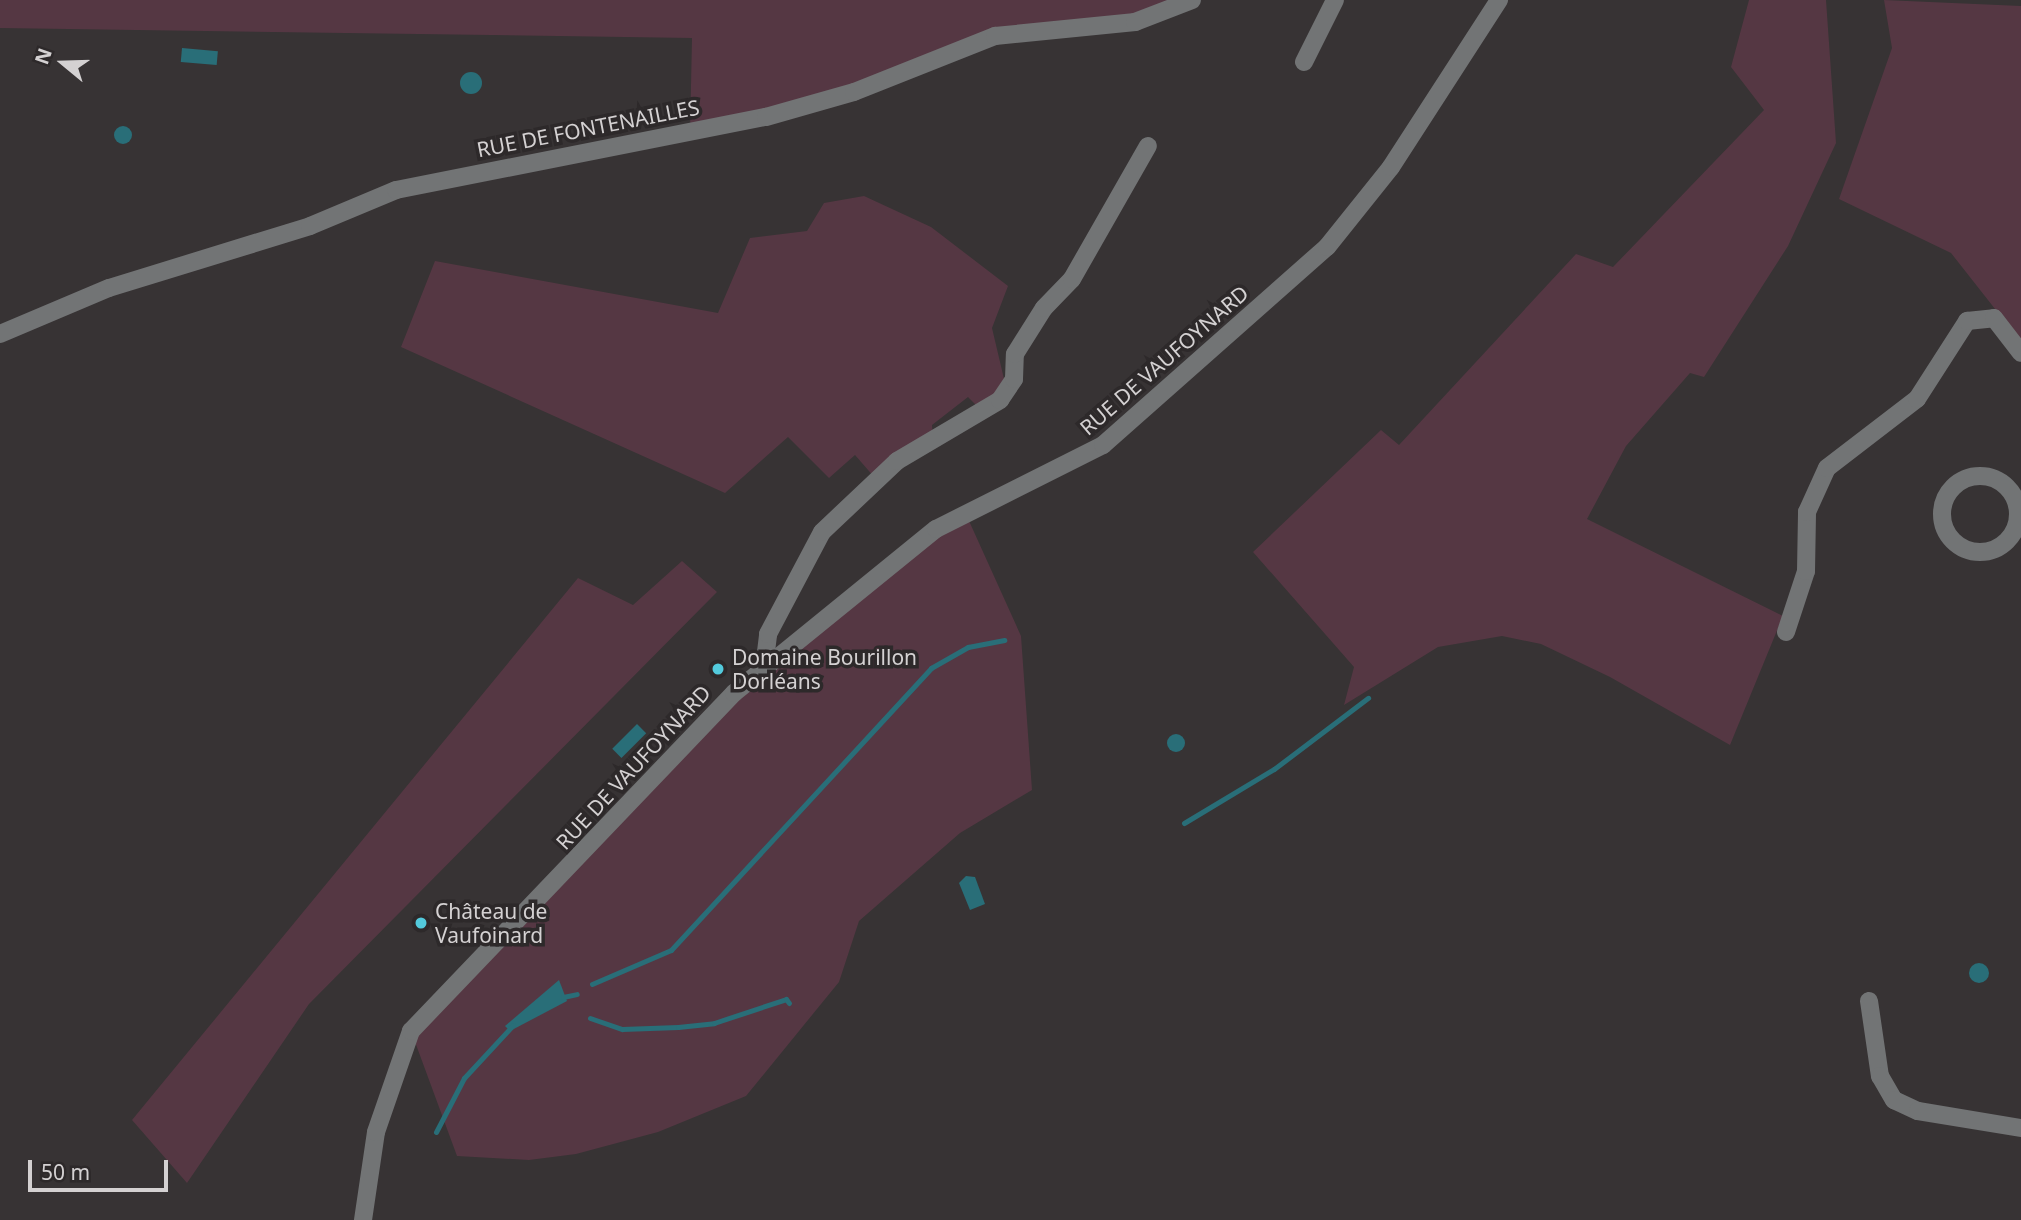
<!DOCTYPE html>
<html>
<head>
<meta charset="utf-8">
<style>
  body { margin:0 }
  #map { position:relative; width:2021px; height:1220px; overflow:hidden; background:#373334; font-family:"Noto Sans",sans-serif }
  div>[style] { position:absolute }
  .green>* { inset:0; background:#553743 }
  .water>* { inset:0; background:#296e78; transform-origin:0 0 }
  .round { border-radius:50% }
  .stream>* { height:5px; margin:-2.5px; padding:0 2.5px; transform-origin:2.5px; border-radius:2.5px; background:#296e78 }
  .minor>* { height:18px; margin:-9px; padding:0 9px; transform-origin:9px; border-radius:9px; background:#727475 }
  .minor>.ring { margin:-9px; padding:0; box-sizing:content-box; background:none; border:18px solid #727475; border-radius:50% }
  .dots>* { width:19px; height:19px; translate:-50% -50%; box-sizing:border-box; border:4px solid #2d292a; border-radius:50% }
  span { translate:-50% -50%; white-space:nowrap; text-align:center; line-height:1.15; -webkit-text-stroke:7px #2d292a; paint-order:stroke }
  .street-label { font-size:21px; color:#d4d1d2 }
  .poi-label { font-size:21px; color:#d4d1d2 }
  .left { translate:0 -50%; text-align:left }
  .north { position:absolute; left:28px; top:28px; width:70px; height:70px; -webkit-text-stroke:5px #2d292a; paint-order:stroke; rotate:289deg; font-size:19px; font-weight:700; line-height:28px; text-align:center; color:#d4d1d2 }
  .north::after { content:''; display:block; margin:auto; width:24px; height:32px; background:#d4d1d2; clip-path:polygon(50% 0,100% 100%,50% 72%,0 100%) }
  .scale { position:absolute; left:28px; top:1160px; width:140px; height:32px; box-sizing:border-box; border:4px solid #d4d1d2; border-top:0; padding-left:9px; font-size:21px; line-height:24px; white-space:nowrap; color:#d4d1d2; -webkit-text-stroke:5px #2d292a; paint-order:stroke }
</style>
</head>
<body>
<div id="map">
  <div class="green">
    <div style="clip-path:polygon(0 0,1190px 0,1112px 25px,1044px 26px,690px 133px,692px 38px,0 28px)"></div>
    <div style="clip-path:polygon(1749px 0,1826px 0,1836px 143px,1788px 246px,1704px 377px,1690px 373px,1626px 446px,1587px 519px,1783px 616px,1730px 745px,1610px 677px,1541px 644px,1502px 636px,1438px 647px,1344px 705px,1354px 667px,1253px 552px,1381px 430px,1399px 445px,1576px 254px,1613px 267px,1764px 110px,1731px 67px)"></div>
    <div style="clip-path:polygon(1884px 0,2021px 6px,2021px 342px,1951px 253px,1839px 199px,1892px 48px)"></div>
    <div style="clip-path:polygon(864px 196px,931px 227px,1008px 286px,992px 328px,1005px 383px,980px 409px,968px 397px,932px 425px,933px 439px,875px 478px,855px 455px,829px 478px,788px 437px,725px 493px,401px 347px,435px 261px,718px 313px,750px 238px,807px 231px,824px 203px)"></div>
    <div style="clip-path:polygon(965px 512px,1021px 636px,1032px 790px,960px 833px,859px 921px,839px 982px,746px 1096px,658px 1132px,576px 1154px,529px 1160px,457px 1156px,411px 1031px,685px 745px)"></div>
    <div style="clip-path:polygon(682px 561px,717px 592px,309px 1004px,187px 1183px,132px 1120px,578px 578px,633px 605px)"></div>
  </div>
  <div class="water">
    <div style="left:182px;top:48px;width:36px;height:14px;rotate:5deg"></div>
    <div class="round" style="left:460px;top:72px;width:22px;height:22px"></div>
    <div class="round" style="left:114px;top:126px;width:18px;height:18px"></div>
    <div style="left:637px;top:724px;width:13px;height:35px;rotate:45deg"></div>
    <div class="round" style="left:1167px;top:734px;width:18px;height:18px"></div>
    <div style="clip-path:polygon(966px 876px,975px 877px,985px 904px,970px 910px,959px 883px)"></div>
    <div class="round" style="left:1969px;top:963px;width:20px;height:20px"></div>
    <div style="clip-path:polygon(559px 980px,567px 1001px,510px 1031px,505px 1026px)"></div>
  </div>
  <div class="stream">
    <div style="left:1184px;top:823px;width:105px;rotate:-31deg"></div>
    <div style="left:1274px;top:769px;width:118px;rotate:-37.1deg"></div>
    <div style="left:592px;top:984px;width:86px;rotate:-23.3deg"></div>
    <div style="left:671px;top:950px;width:384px;rotate:-47.3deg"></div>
    <div style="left:931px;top:668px;width:43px;rotate:-29.6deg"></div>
    <div style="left:968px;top:647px;width:37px;rotate:-11deg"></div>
    <div style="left:563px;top:997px;width:14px;rotate:-12deg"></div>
    <div style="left:590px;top:1018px;width:34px;rotate:19deg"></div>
    <div style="left:622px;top:1029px;width:56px;rotate:-2deg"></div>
    <div style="left:678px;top:1027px;width:36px;rotate:-6deg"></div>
    <div style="left:714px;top:1023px;width:76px;rotate:-18.4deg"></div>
    <div style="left:786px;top:999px;width:5px;rotate:53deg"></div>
    <div style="left:436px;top:1132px;width:61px;rotate:-62.6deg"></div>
    <div style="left:464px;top:1078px;width:72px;rotate:-47.2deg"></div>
  </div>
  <div class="minor">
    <div style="left:1304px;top:62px;width:69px;rotate:-63.4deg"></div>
    <div style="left:0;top:334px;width:118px;rotate:-22.9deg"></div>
    <div style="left:109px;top:288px;width:210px;rotate:-17.1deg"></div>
    <div style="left:310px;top:226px;width:93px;rotate:-22.7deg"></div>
    <div style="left:396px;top:190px;width:377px;rotate:-11.2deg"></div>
    <div style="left:766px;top:117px;width:91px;rotate:-15.9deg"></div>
    <div style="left:854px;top:92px;width:152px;rotate:-21.7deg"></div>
    <div style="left:995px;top:36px;width:141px;rotate:-5.7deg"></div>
    <div style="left:1135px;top:22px;width:61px;rotate:-21.1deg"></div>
    <div class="ring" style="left:1942px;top:476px;width:58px;height:58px"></div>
    <div style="left:1786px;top:632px;width:64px;rotate:-71.8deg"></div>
    <div style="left:1806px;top:571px;width:59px;rotate:-89deg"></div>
    <div style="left:1807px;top:512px;width:48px;rotate:-65.6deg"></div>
    <div style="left:1827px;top:468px;width:113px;rotate:-37.5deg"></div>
    <div style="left:1917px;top:399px;width:93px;rotate:-57.3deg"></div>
    <div style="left:1967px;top:321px;width:27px;rotate:-6deg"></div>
    <div style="left:1994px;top:318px;width:44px;rotate:52.4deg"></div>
    <div style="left:764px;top:668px;width:34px;rotate:-83deg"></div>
    <div style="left:768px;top:634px;width:115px;rotate:-62.1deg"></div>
    <div style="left:822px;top:532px;width:103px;rotate:-43.4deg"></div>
    <div style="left:897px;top:461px;width:120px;rotate:-30.6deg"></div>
    <div style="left:1000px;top:400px;width:25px;rotate:-56deg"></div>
    <div style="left:1014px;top:379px;width:25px;rotate:-88deg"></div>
    <div style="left:1015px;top:354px;width:54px;rotate:-57.8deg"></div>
    <div style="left:1044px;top:308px;width:40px;rotate:-46deg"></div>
    <div style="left:1072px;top:279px;width:153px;rotate:-60.3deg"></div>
    <div style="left:1869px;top:1001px;width:76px;rotate:81.7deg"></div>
    <div style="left:1880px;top:1076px;width:28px;rotate:60deg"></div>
    <div style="left:1894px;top:1100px;width:26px;rotate:25deg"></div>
    <div style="left:1918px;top:1111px;width:104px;rotate:9.4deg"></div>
    <div style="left:363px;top:1220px;width:89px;rotate:-81.6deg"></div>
    <div style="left:376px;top:1132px;width:107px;rotate:-70.9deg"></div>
    <div style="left:411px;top:1031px;width:468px;rotate:-46.3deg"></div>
    <div style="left:734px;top:693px;width:260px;rotate:-39.1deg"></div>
    <div style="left:936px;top:529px;width:187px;rotate:-26.7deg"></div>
    <div style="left:1103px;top:445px;width:299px;rotate:-41.5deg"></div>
    <div style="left:1327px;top:247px;width:102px;rotate:-51.3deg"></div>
    <div style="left:1391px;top:167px;width:199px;rotate:-57.1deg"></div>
  </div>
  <div class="dots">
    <div style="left:718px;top:669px;background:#53cadc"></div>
    <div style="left:421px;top:923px;background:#53cadc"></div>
  </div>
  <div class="street-label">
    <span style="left:588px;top:128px;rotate:-11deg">RUE DE FONTENAILLES</span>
    <span style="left:1164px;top:360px;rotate:-41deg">RUE DE VAUFOYNARD</span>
    <span style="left:633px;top:767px;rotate:-47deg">RUE DE VAUFOYNARD</span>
  </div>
  <div class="poi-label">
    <span class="left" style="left:732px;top:669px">Domaine Bourillon<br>Dorléans</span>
    <span class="left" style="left:435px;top:923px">Château de<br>Vaufoinard</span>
  </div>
  <div class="north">N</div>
  <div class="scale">50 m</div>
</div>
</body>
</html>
